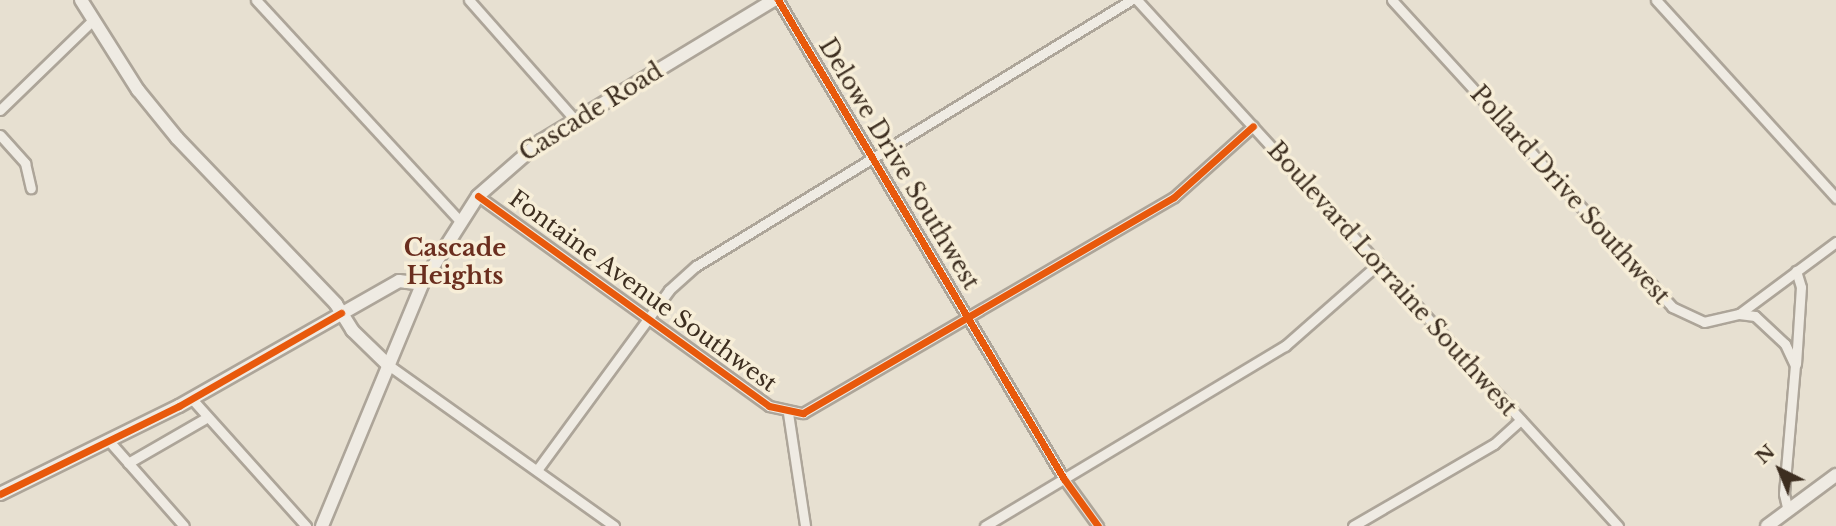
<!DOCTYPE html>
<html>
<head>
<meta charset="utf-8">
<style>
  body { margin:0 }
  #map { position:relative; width:1836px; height:526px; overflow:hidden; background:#e7e0d1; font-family:"Libre Baskerville",serif }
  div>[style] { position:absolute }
  .roads { filter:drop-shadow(2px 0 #ada599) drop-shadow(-2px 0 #ada599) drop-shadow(0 2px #ada599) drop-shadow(0 -2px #ada599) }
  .street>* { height:9px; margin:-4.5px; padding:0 4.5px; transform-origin:4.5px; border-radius:4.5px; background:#efebe3 }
  .secondary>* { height:12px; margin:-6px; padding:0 6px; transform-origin:6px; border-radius:6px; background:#efebe3 }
  .cycleway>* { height:7px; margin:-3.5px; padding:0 3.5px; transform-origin:3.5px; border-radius:3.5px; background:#e8590c }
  span { translate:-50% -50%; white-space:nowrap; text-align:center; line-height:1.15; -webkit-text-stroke:7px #f7eed8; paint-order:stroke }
  .street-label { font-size:23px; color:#3d2e20 }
  .neighbourhood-label { font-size:24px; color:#6b2e1e; font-weight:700 }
  .north { position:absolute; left:1745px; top:435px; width:70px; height:70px; -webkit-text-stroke:5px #f7eed8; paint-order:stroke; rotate:317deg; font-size:19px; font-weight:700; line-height:28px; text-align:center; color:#3d2e20 }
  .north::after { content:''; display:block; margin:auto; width:24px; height:32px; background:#3d2e20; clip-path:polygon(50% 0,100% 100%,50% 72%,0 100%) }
</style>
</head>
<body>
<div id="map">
  <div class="roads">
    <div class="street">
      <div style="left:256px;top:0;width:299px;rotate:47.3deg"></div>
      <div style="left:469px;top:0;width:160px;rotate:48.5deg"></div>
      <div style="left:778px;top:0;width:558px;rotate:59.16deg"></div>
      <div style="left:1064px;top:479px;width:58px;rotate:54.1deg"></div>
      <div style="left:1137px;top:0;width:713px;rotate:47.56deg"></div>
      <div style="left:1392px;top:0;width:416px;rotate:47.6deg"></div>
      <div style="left:1672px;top:307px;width:35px;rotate:25deg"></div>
      <div style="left:1704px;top:322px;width:36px;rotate:-13deg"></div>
      <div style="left:1739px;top:314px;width:16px;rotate:7deg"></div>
      <div style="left:1755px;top:316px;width:41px;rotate:43deg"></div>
      <div style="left:1785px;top:344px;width:23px;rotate:65deg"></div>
      <div style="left:1795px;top:365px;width:129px;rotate:94.9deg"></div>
      <div style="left:1784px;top:494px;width:17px;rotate:77deg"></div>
      <div style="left:1656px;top:0;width:268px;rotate:47.7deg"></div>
      <div style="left:0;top:110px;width:129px;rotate:-44.1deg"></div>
      <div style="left:0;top:135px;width:38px;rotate:48deg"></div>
      <div style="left:25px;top:163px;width:26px;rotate:77deg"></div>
      <div style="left:478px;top:196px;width:359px;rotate:35.8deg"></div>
      <div style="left:769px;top:406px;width:35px;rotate:12deg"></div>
      <div style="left:803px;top:413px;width:429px;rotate:-30.2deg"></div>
      <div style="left:1174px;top:197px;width:106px;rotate:-41.9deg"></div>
      <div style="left:1739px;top:314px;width:121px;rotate:-36.6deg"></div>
      <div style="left:387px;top:364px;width:279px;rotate:35.5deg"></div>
      <div style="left:1796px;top:364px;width:77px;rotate:-86.3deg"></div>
      <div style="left:1801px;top:287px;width:17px;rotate:-107deg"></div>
      <div style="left:192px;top:399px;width:171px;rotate:48.1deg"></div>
      <div style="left:788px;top:413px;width:114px;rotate:81.4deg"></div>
      <div style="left:109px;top:441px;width:113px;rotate:48.6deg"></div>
      <div style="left:128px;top:463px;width:90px;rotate:-30deg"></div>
      <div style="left:537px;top:470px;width:223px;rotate:-53.7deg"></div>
      <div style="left:669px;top:290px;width:36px;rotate:-42deg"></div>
      <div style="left:696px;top:266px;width:510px;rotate:-31.45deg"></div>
      <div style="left:985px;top:526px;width:350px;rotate:-31deg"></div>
      <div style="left:1285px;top:346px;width:124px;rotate:-41.4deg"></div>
      <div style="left:1353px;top:526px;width:163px;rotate:-30.2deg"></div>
      <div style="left:1494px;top:444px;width:36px;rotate:-42deg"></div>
    </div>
    <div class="secondary">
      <div style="left:81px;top:0;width:107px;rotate:57.7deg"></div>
      <div style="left:138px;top:90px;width:62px;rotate:50.9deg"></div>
      <div style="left:177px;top:138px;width:230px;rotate:46.2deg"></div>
      <div style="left:336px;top:304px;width:31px;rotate:58deg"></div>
      <div style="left:352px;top:330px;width:49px;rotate:44.2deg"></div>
      <div style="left:0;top:494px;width:199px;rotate:-26.2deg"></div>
      <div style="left:179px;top:406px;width:253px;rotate:-29.6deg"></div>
      <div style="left:399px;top:281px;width:23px;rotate:7deg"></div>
      <div style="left:322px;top:526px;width:262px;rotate:-67.5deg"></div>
      <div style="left:422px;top:284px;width:104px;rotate:-57.5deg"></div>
      <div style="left:478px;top:196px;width:84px;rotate:-41.1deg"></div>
      <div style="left:541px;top:141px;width:272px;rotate:-31.2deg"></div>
      <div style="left:1767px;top:526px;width:86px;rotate:-36.5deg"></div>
    </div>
  </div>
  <div class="cycleway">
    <div style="left:778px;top:0;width:558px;rotate:59.16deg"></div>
    <div style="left:1064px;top:479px;width:58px;rotate:54.1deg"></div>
    <div style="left:478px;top:196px;width:359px;rotate:35.8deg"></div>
    <div style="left:769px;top:406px;width:35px;rotate:12deg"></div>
    <div style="left:803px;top:413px;width:429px;rotate:-30.2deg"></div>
    <div style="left:1174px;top:197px;width:106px;rotate:-41.9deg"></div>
    <div style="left:0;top:494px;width:199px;rotate:-26.2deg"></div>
    <div style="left:179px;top:406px;width:187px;rotate:-29.9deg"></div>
  </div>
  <div class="street-label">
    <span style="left:591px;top:112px;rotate:-32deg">Cascade Road</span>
    <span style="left:899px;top:164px;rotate:59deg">Delowe Drive Southwest</span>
    <span style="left:1570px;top:195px;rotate:48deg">Pollard Drive Southwest</span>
    <span style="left:1392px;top:279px;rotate:48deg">Boulevard Lorraine Southwest</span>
    <span style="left:643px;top:291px;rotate:36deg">Fontaine Avenue Southwest</span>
  </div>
  <div class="neighbourhood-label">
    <span style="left:455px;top:262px">Cascade<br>Heights</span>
  </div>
  <div class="north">N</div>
</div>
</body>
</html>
